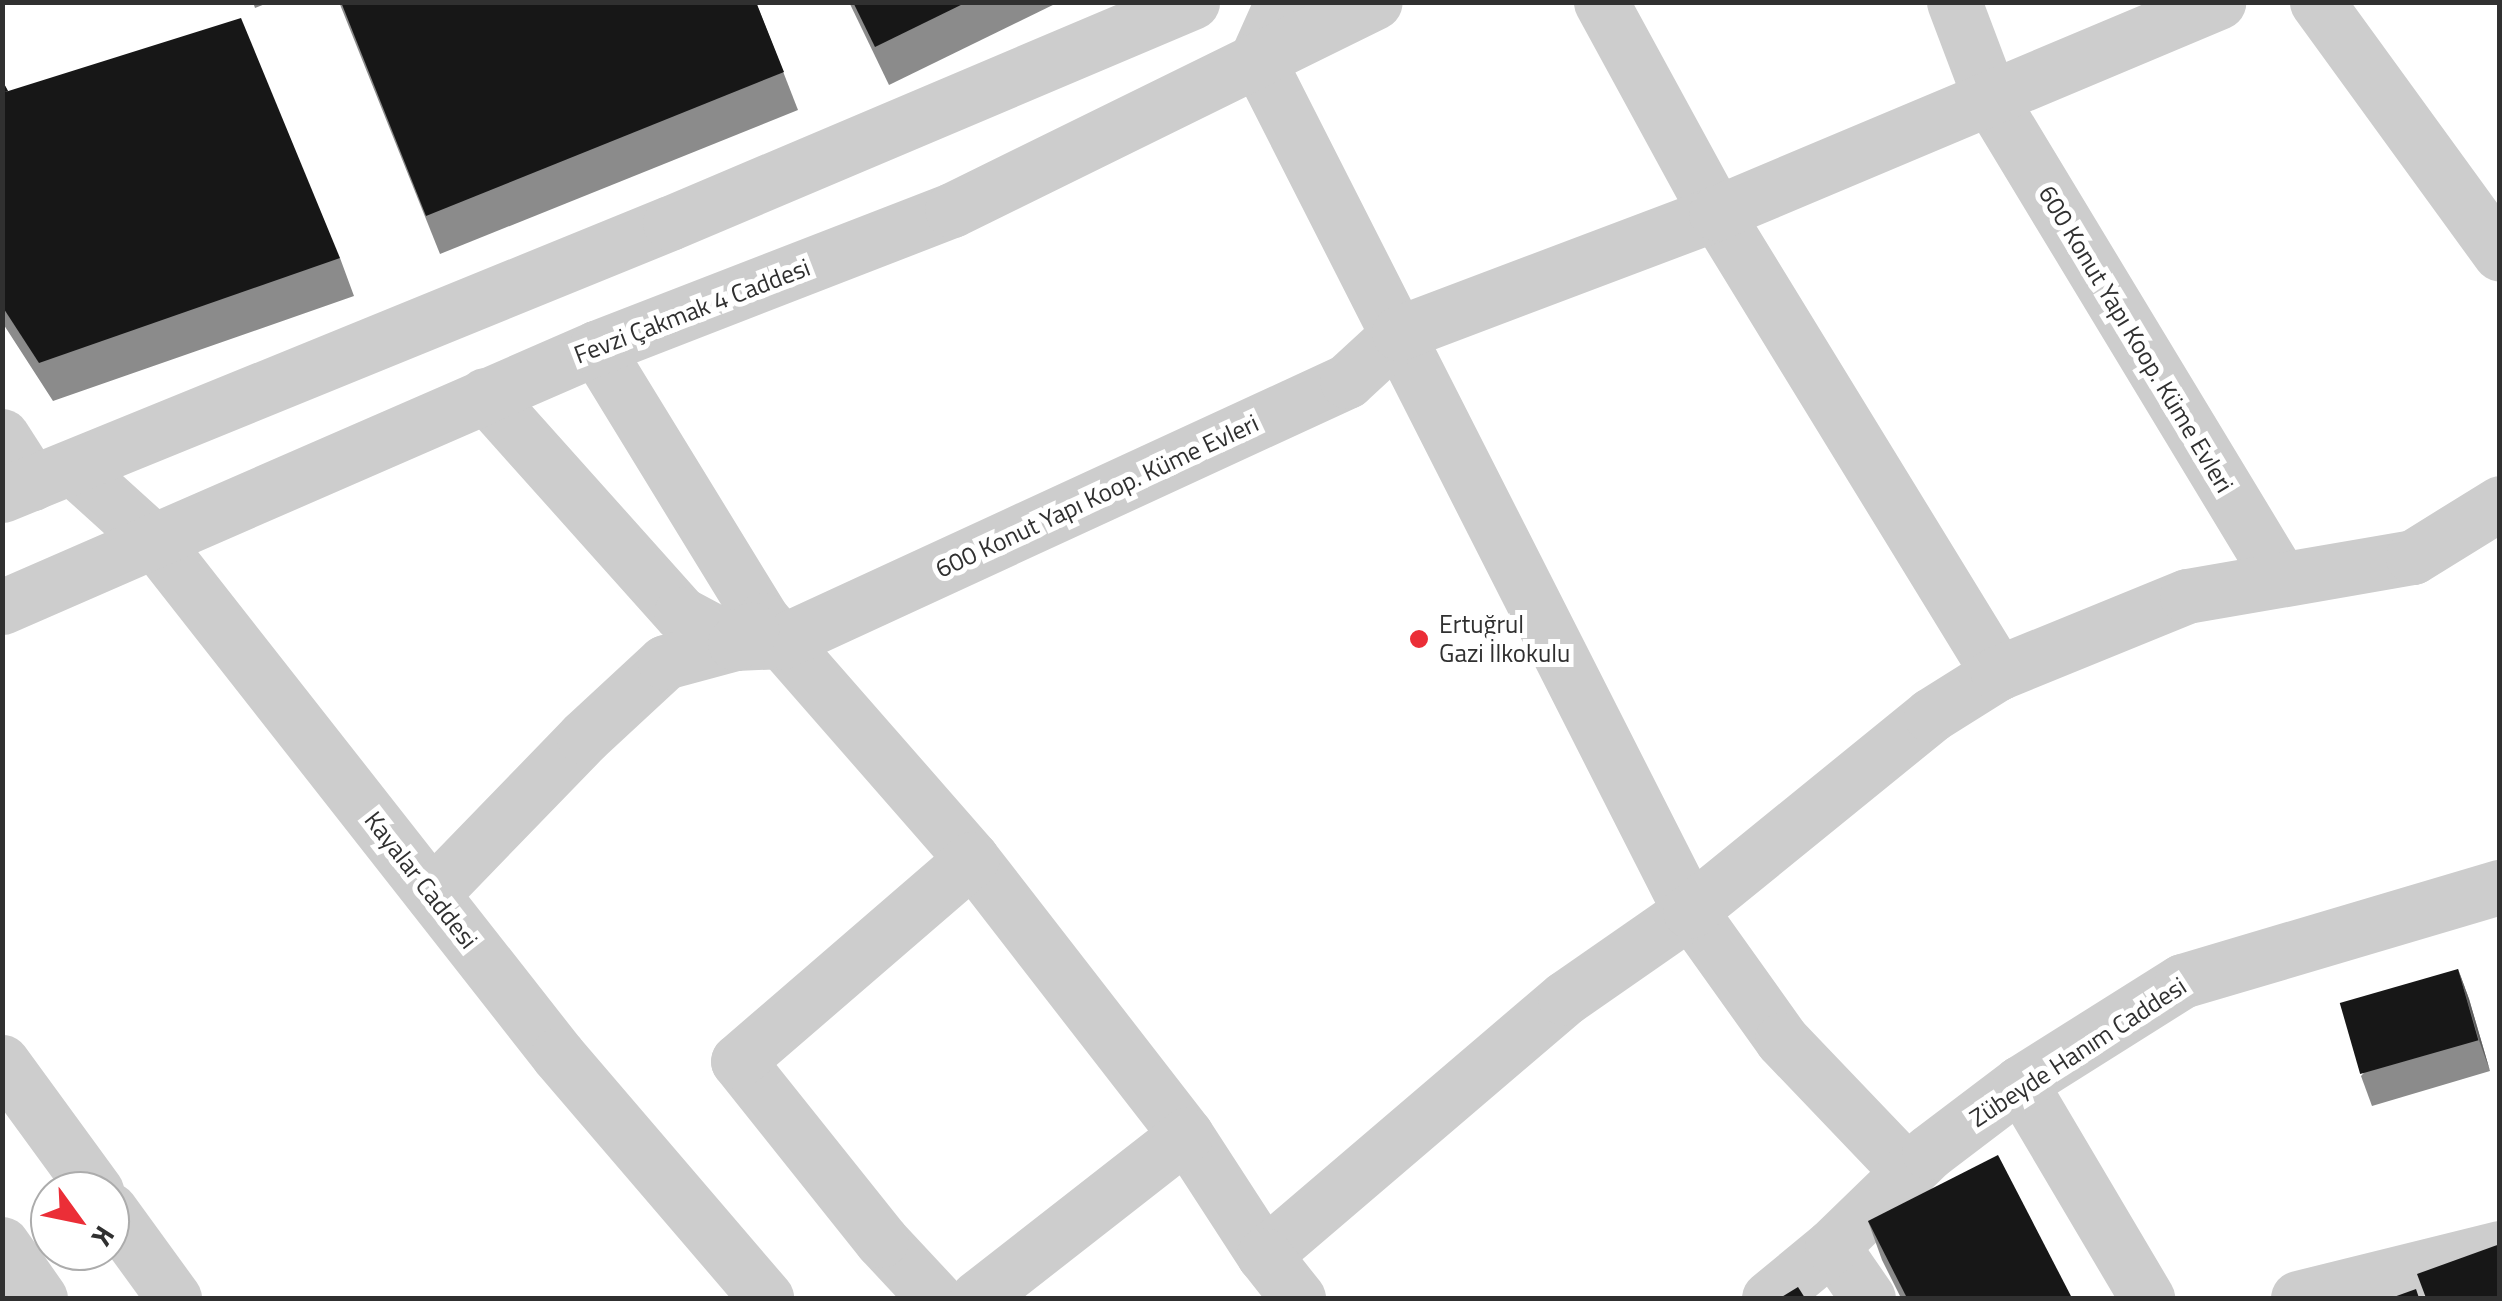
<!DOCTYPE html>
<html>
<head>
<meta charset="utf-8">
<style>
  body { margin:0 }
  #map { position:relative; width:2502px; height:1301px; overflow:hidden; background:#fff; font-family:"Titillium Web",sans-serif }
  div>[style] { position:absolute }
  .minor>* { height:55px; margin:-27.5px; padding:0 27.5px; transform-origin:27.5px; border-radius:27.5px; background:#cdcdcd }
  .wall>* { inset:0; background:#8b8b8b }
  .shaded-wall>* { inset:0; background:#5d5d5d }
  .building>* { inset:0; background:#171717; transform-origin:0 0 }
  .dots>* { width:28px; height:28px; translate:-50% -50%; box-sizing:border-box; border:5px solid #fff; border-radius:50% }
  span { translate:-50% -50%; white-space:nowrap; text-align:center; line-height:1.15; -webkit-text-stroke:10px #fff; paint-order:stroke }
  .street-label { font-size:25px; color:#303030 }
  .poi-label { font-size:25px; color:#303030 }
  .left { translate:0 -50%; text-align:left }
  .frame { position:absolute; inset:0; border:5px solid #303030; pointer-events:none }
  .north { position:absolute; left:30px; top:1171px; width:100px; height:100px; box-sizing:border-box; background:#fff; border:2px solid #acacac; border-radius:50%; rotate:123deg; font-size:28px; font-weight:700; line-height:40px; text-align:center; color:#303030 }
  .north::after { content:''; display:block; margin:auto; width:35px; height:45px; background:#eb2e37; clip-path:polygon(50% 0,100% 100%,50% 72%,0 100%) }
</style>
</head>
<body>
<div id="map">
  <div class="minor">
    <div style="left:1282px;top:2px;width:61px;rotate:114.1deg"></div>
    <div style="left:1257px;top:58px;width:957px;rotate:63.09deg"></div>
    <div style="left:1690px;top:911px;width:158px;rotate:54.5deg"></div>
    <div style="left:1782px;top:1040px;width:182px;rotate:46.3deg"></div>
    <div style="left:1601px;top:2px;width:240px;rotate:61.4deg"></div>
    <div style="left:1716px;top:213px;width:540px;rotate:58.49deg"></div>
    <div style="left:1954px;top:2px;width:105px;rotate:69.3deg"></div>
    <div style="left:1991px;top:100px;width:559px;rotate:58.84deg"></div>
    <div style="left:2317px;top:2px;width:311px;rotate:54deg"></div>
    <div style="left:596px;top:348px;width:319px;rotate:58.5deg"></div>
    <div style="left:763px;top:620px;width:317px;rotate:48.8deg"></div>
    <div style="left:972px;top:859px;width:349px;rotate:52.2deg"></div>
    <div style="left:1186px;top:1135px;width:143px;rotate:57deg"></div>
    <div style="left:1264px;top:1255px;width:396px;rotate:-40.5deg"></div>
    <div style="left:1565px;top:998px;width:152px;rotate:-34.8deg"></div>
    <div style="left:1690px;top:911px;width:311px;rotate:-39.1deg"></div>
    <div style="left:1931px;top:715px;width:79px;rotate:-32.1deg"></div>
    <div style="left:1998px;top:673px;width:204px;rotate:-22.2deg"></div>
    <div style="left:2187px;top:596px;width:229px;rotate:-9.8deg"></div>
    <div style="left:2413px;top:557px;width:102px;rotate:-31.8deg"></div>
    <div style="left:485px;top:395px;width:294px;rotate:48.2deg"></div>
    <div style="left:681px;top:614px;width:61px;rotate:28.2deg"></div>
    <div style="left:735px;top:643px;width:48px;rotate:-2.4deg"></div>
    <div style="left:783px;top:641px;width:621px;rotate:-24.75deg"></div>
    <div style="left:1347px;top:381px;width:71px;rotate:-42.7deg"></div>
    <div style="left:1399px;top:333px;width:339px;rotate:-20.7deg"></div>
    <div style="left:1716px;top:213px;width:545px;rotate:-22.8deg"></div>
    <div style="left:2px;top:436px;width:56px;rotate:57.4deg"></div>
    <div style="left:72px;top:467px;width:113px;rotate:42.1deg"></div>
    <div style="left:156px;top:543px;width:651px;rotate:51.86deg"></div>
    <div style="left:558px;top:1055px;width:320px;rotate:49.4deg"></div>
    <div style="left:2px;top:495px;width:721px;rotate:-22.16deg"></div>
    <div style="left:670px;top:223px;width:567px;rotate:-22.95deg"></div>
    <div style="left:2px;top:607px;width:648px;rotate:-23.56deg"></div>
    <div style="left:596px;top:348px;width:382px;rotate:-21.2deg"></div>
    <div style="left:952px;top:210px;width:471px;rotate:-26.2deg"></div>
    <div style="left:432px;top:894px;width:219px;rotate:-45.9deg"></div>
    <div style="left:584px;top:737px;width:110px;rotate:-42.8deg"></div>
    <div style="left:665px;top:662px;width:73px;rotate:-15.2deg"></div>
    <div style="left:735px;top:643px;width:21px;rotate:-39deg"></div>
    <div style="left:2px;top:1062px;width:160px;rotate:53.9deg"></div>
    <div style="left:2020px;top:1083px;width:250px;rotate:59.4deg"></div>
    <div style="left:110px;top:1210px;width:109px;rotate:54deg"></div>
    <div style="left:2px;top:1244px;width:66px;rotate:54.9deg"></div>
    <div style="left:1832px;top:1246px;width:63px;rotate:55.3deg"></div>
    <div style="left:1264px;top:1255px;width:55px;rotate:51.7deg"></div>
    <div style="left:935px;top:1298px;width:79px;rotate:-133deg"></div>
    <div style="left:881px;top:1240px;width:229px;rotate:-128.6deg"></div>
    <div style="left:738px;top:1061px;width:309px;rotate:-40.8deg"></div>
    <div style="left:977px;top:1298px;width:265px;rotate:-38deg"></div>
    <div style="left:1769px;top:1298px;width:82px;rotate:-39.5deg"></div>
    <div style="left:1832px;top:1246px;width:135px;rotate:-44.1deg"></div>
    <div style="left:1929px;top:1152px;width:114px;rotate:-37.2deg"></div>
    <div style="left:2020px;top:1083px;width:191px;rotate:-32.2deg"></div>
    <div style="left:2182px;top:981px;width:332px;rotate:-16.5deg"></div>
    <div style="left:2298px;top:1298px;width:208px;rotate:-13.9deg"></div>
  </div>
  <div class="wall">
    <div style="clip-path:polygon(253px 2px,270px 2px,255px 8px)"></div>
    <div style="clip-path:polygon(339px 2px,756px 2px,798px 110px,440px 254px)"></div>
    <div style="clip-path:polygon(849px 2px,1059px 2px,889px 85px)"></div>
    <div style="clip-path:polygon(2px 80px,8px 91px,340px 258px,354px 296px,53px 401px,2px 322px)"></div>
    <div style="clip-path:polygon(2458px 969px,2469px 999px,2490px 1071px,2372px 1106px,2361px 1076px)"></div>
    <div style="clip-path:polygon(1868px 1221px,2072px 1298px,1901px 1298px,1882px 1260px)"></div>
  </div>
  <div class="shaded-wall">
    <div style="clip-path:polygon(2458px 969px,2469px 999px,2490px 1071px,2479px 1040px)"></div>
  </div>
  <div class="building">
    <div style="clip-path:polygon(341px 2px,756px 2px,784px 72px,426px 216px)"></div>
    <div style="clip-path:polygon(853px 2px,967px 2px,875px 47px)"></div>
    <div style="clip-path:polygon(241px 18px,340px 258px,39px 363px,2px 306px,2px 93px)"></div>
    <div style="clip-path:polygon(2px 80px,8px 91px,2px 93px)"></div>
    <div style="left:2458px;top:969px;width:74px;height:123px;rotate:74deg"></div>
    <div style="clip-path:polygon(1998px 1155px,2072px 1298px,1907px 1298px,1868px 1221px)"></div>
    <div style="clip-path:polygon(2500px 1244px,2500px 1298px,2426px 1298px,2417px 1274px)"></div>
    <div style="clip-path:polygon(1798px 1287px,1805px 1298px,1780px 1298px)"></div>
    <div style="clip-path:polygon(2416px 1289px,2419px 1298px,2391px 1298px)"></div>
  </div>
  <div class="dots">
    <div style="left:1419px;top:639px;background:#eb2e37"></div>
  </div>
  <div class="street-label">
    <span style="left:692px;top:311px;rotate:-21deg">Fevzi Çakmak 4 Caddesi</span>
    <span style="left:2136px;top:339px;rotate:59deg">600 Konut Yapı Koop. Küme Evleri</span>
    <span style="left:1097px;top:496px;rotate:-25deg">600 Konut Yapı Koop. Küme Evleri</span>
    <span style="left:421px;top:880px;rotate:52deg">Kayalar Caddesi</span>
    <span style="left:2078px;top:1052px;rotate:-33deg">Zübeyde Hanım Caddesi</span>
  </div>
  <div class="poi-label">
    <span class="left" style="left:1439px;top:639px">Ertuğrul<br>Gazi İlkokulu</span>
  </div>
  <div class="frame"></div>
  <div class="north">K</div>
</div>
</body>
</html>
